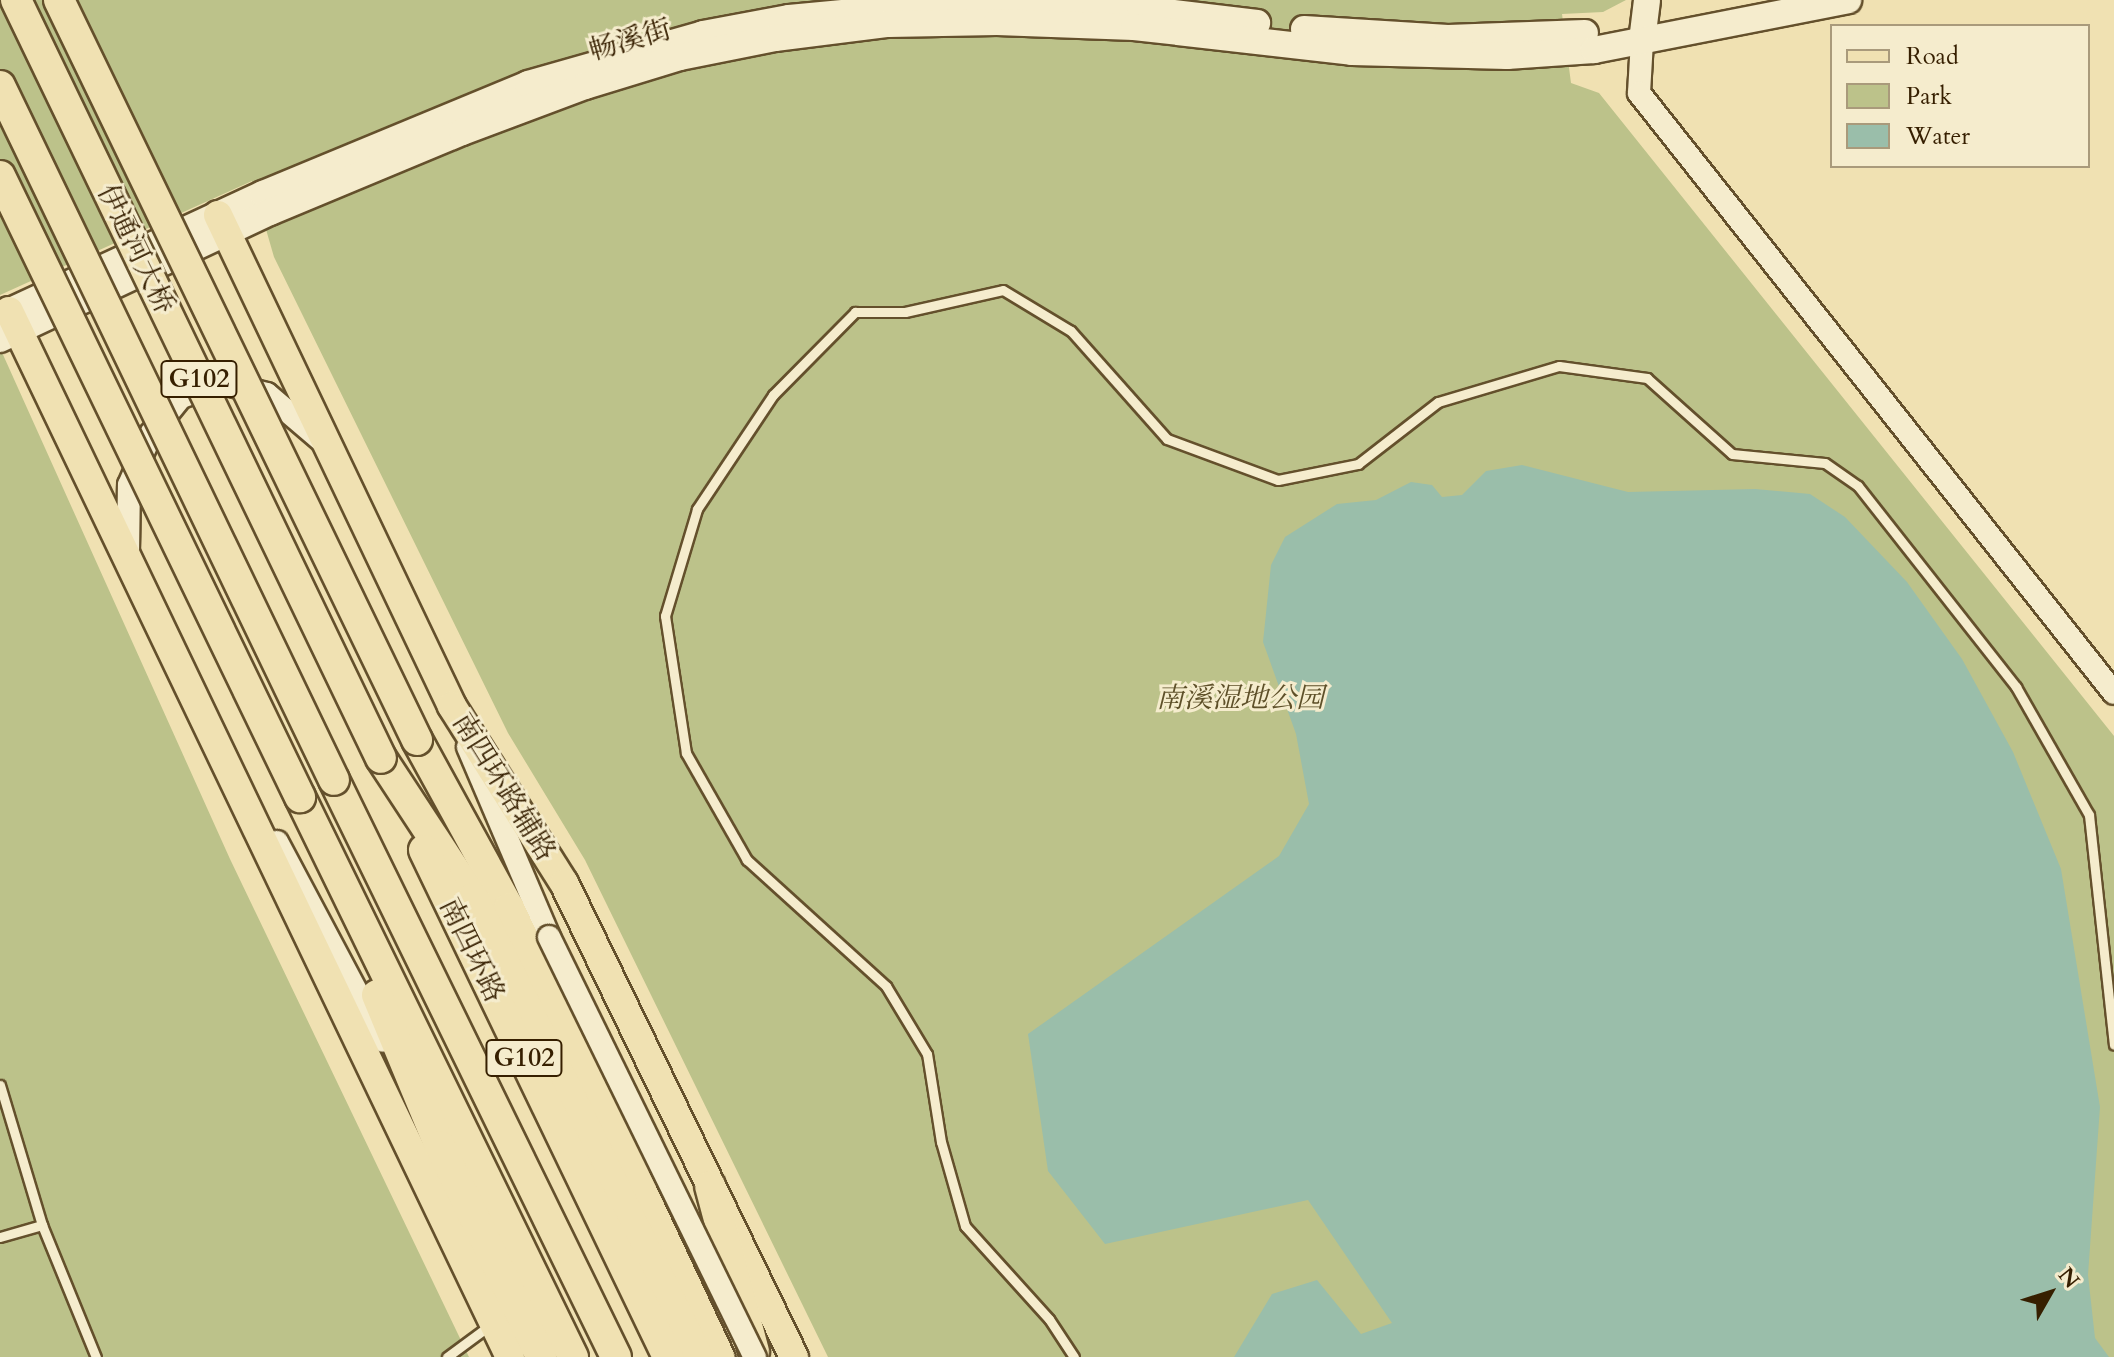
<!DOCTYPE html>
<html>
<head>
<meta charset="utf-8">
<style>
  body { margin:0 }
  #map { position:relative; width:2114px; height:1357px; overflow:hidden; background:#f0e1b2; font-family:Cardo,"Noto Serif SC",serif }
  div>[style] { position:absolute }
  .green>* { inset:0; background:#bcc28a }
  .water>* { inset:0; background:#9abeaa }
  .roads { filter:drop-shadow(2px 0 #64502c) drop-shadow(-2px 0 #64502c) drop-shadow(0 2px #64502c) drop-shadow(0 -2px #64502c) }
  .service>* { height:9px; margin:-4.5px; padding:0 4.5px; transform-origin:4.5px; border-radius:4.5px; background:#f5eccd }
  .tertiary>* { height:22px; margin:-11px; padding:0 11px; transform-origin:11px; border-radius:11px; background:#f5eccd }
  .secondary>* { height:26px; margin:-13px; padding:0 13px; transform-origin:13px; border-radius:13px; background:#f5eccd }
  .primary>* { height:28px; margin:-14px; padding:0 14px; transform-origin:14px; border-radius:14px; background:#f0e1b2 }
  .trunk>* { height:30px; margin:-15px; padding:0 15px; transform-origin:15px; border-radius:15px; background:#f0e1b2 }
  .bridges { filter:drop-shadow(2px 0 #64502c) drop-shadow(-2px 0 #64502c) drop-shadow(0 2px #64502c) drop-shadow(0 -2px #64502c) }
  .tertiary-bridge>* { height:22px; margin:-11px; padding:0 11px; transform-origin:11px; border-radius:11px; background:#f5eccd }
  .trunk-bridge>* { height:30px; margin:-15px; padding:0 15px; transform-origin:15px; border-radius:15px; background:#f0e1b2 }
  span { translate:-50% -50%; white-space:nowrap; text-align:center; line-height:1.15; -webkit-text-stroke:6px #f5eccd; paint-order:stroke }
  .shield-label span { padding:2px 6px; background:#f5eccd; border:2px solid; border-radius:6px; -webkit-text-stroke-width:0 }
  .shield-label { font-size:26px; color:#361f00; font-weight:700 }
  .street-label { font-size:28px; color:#361f00 }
  .park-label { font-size:28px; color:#5e5029; font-style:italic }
  .legend { position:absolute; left:1830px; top:24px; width:260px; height:144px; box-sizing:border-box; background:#f5eccd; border:2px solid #a99a7b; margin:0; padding:10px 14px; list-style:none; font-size:24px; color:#361f00 }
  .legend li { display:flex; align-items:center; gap:16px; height:40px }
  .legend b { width:40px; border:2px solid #a99a7b }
  .north { position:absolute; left:2010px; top:1253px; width:80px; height:80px; -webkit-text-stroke:6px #f5eccd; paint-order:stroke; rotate:51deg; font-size:22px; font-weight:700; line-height:32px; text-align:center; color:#361f00 }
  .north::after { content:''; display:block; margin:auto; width:28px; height:36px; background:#361f00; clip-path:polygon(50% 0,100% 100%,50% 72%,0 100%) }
</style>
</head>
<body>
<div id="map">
  <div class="green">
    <div style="clip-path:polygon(0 0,1626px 0,1603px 12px,1562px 14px,1571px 83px,1599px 93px,2114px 736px,2114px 1357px,828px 1357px,585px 860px,508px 733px,274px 257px,252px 181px,0 295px)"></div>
    <div style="clip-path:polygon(0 348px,230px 859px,469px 1357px,0 1357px)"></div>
  </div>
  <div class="water">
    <div style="clip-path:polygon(1522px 465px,1628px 492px,1755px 489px,1810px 494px,1845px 517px,1907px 582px,1962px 659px,2013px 752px,2061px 869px,2100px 1107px,2088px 1275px,2095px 1338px,2109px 1357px,1234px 1357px,1272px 1294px,1317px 1280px,1361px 1334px,1392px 1323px,1308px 1200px,1105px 1244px,1048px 1171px,1028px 1034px,1279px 856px,1309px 804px,1296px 734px,1263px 642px,1271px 565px,1285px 537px,1337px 504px,1376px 500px,1411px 482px,1432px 485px,1442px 497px,1462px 495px,1486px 471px)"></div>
  </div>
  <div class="roads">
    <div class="service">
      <div style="left:0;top:1085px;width:146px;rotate:73.3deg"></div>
      <div style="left:42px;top:1225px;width:143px;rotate:67.8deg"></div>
      <div style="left:0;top:1237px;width:44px;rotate:-15.9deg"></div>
      <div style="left:447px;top:1357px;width:52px;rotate:-36.4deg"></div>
      <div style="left:1074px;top:1357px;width:45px;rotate:-123.3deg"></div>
      <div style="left:1049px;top:1319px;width:125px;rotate:-132.1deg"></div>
      <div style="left:965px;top:1226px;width:87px;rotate:-105.9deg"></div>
      <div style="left:941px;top:1142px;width:89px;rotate:-99deg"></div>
      <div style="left:927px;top:1054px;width:79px;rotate:-121.1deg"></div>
      <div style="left:886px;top:986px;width:188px;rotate:-137.8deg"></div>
      <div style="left:747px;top:860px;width:123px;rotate:-119.7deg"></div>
      <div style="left:686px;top:753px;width:139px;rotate:-98.7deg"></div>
      <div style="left:665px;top:616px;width:112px;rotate:-73.3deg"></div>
      <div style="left:697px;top:509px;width:137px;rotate:-56.3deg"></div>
      <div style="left:773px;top:395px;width:117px;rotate:-45.3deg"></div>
      <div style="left:855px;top:312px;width:50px"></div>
      <div style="left:905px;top:312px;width:100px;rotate:-12.7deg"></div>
      <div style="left:1003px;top:290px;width:79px;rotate:31.1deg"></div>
      <div style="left:1071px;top:331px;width:144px;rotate:48.4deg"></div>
      <div style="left:1167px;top:439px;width:118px;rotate:20.3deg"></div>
      <div style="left:1278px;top:480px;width:82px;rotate:-11.3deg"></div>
      <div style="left:1358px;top:464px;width:101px;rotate:-37.8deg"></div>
      <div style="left:1438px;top:402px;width:126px;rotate:-16.6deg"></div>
      <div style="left:1559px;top:366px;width:89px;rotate:7.8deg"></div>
      <div style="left:1647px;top:378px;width:114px;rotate:41.8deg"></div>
      <div style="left:1732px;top:454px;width:93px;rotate:5.5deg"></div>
      <div style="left:1825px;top:463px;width:40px;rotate:34.9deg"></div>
      <div style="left:1858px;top:486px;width:256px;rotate:51.8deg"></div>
      <div style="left:2016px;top:687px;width:147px;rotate:60.3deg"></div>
      <div style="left:2089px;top:815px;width:231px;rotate:83.8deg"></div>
    </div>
    <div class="tertiary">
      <div style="left:1642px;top:41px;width:52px;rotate:93.3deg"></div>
      <div style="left:1639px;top:93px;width:765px;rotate:51.63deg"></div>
      <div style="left:128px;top:553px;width:68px;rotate:-89.2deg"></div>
      <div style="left:129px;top:485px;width:56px;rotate:-66.7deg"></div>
      <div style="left:151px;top:434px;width:48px;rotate:-51deg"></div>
      <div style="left:181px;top:397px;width:43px;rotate:-18.9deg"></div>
      <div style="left:222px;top:383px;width:46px;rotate:13.7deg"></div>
      <div style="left:267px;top:394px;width:72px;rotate:40.5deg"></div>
      <div style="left:468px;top:747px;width:207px;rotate:66.9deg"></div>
      <div style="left:277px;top:842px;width:225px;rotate:62deg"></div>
    </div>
    <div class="secondary">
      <div style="left:1304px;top:29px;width:144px;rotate:3.6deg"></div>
      <div style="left:1448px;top:38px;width:137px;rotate:-2.1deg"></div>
      <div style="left:1642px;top:41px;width:41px;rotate:-83deg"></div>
      <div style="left:0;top:316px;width:290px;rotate:-24.9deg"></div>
      <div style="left:263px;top:194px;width:287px;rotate:-22.5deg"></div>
      <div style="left:528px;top:84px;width:182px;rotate:-15.9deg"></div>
      <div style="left:703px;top:34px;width:87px;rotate:-10.5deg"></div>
      <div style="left:789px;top:18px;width:169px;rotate:-5.4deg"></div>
      <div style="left:957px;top:2px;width:183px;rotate:2.2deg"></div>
      <div style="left:1140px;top:9px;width:118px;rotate:6.8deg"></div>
      <div style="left:0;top:339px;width:298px;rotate:-25.2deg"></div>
      <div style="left:270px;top:212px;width:208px;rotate:-22.6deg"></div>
      <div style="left:462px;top:132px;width:131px;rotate:-20.5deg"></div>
      <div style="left:585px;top:86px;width:99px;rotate:-17deg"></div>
      <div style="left:680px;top:57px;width:97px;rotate:-11.3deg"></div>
      <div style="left:775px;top:38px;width:114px;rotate:-7.1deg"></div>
      <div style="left:888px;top:24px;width:109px;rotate:-1.1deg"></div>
      <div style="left:997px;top:22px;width:137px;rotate:2.1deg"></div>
      <div style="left:1134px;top:27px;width:219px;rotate:6.5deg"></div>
      <div style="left:1352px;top:52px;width:155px;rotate:1.5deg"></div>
      <div style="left:1507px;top:56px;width:87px;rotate:-3.9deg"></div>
      <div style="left:1594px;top:50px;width:259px;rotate:-11.1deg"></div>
    </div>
    <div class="primary">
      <div style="left:218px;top:215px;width:544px;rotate:64.52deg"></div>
      <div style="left:452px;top:706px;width:209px;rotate:57.7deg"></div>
      <div style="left:564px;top:883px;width:527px;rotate:64.12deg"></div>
      <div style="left:9px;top:311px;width:1160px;rotate:64.41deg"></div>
    </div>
    <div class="trunk">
      <div style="left:417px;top:740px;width:192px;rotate:61.3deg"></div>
      <div style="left:509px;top:908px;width:496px;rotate:64.9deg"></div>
      <div style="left:381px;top:758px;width:168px;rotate:56.7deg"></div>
      <div style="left:473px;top:898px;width:511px;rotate:63.89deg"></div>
      <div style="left:334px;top:780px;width:642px;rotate:63.95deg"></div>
      <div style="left:300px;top:797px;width:623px;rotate:64.01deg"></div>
      <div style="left:424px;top:850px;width:563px;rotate:64.3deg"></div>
      <div style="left:377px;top:995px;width:164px;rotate:67.4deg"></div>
      <div style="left:440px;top:1146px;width:234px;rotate:64.4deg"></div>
      <div style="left:710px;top:1186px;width:171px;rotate:75.1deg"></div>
    </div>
  </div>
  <div class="bridges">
    <div class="tertiary-bridge">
      <div style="left:549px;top:937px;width:468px;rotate:63.9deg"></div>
    </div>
    <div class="trunk-bridge">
      <div style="left:16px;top:0;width:841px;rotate:64.29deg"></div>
      <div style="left:59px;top:0;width:822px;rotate:64.18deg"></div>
      <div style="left:0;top:86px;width:770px;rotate:64.3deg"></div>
      <div style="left:0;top:176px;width:690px;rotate:64.22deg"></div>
    </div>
  </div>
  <div class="shield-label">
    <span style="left:199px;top:379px">G102</span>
    <span style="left:524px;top:1058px">G102</span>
  </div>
  <div class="street-label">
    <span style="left:630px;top:40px;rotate:-16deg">畅溪街</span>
    <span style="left:136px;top:249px;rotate:64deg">伊通河大桥</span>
    <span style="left:504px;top:787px;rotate:58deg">南四环路辅路</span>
    <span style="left:472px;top:950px;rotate:64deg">南四环路</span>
  </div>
  <div class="park-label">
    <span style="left:1240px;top:698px">南溪湿地公园</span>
  </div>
  <ul class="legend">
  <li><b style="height:10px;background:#f0e1b2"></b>Road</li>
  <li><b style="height:22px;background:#bcc28a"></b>Park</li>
  <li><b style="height:22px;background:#9abeaa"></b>Water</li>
  </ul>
  <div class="north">N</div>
</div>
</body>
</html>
